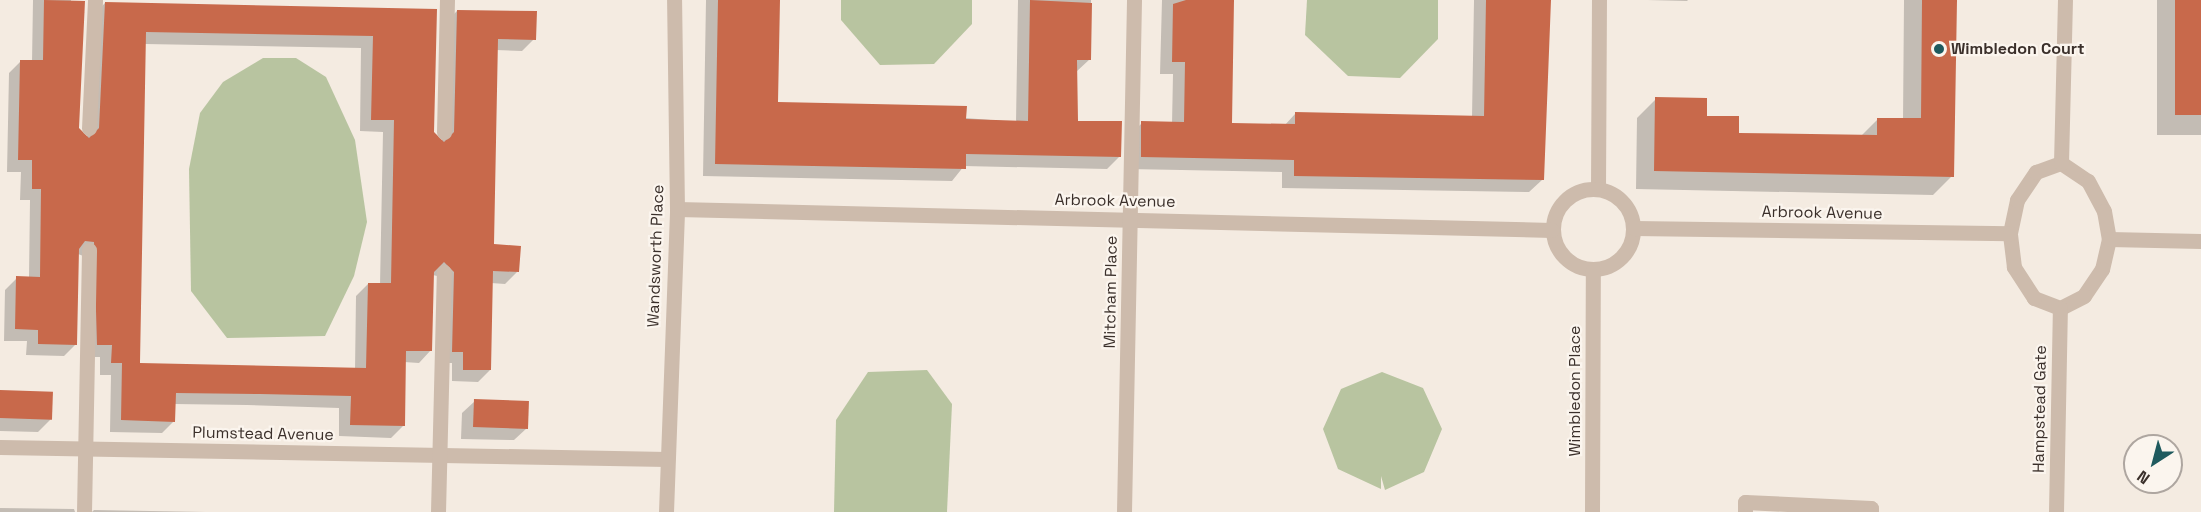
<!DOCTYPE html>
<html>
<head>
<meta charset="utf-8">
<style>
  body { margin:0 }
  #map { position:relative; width:2201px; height:512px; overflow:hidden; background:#f4ebe1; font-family:"Space Grotesk",sans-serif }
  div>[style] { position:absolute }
  .green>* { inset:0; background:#b8c4a0 }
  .shadow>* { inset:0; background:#0003; transform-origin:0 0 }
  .building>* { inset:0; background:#c8694b; transform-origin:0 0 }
  .minor>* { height:15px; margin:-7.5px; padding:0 7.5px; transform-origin:7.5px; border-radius:7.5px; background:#cdbbac }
  .minor>.ring { margin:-7.5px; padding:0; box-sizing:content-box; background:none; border:15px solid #cdbbac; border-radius:50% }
  .dots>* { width:16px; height:16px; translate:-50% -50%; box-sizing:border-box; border:3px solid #fbf5ee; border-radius:50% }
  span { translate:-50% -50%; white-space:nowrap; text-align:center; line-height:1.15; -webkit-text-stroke:4.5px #fbf5ee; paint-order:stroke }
  .poi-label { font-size:16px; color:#3b302b; font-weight:700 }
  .left { translate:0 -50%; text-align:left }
  .street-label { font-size:16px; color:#3b302b }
  .north { position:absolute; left:2123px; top:434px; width:60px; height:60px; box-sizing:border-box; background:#fbf5ee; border:2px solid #aea6a0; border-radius:50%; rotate:216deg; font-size:16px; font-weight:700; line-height:24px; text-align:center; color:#3b302b }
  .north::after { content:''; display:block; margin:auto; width:21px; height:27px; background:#1f5a5e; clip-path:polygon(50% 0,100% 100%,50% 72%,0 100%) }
</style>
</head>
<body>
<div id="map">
  <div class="green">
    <div style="clip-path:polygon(841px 0,972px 0,972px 24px,934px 64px,880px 65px,841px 20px)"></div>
    <div style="clip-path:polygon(1307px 0,1438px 0,1438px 39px,1400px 78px,1348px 76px,1305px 35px)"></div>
    <div style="clip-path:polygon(263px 58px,296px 58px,326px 77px,355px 140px,367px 222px,354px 276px,325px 336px,227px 338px,191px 291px,189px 169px,200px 113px,223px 82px)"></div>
    <div style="clip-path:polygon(927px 370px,952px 404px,947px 512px,834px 512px,836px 420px,868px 372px)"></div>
    <div style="clip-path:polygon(1382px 372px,1423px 388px,1442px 429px,1424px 472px,1385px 490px,1381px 476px,1381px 489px,1338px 469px,1323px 429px,1341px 389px)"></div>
  </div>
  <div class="shadow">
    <div style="clip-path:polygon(evenodd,33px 0,71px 0,78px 128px,87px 139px,93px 16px,105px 3px,436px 11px,433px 132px,442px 142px,445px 23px,457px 11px,534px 39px,522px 51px,496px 50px,492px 245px,517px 272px,505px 284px,491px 283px,490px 370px,478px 382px,452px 381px,452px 363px,440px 363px,437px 276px,433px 275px,431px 350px,419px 363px,404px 362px,403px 426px,391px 438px,339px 436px,339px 408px,247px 405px,174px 404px,174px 421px,162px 433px,110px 432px,111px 375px,100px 375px,100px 357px,85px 357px,86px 257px,78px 254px,76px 344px,64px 356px,26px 355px,27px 341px,4px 341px,5px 290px,17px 278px,29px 278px,30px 200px,20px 200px,21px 172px,7px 172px,9px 73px,21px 61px,32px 62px,33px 0,145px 44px,361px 48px,360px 131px,383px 132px,380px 285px,368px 284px,356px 296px,355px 370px,138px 365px,145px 44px)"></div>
    <div style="clip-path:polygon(706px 0,779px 0,776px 103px,1016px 122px,1018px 0,1091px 0,1090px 59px,1076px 72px,1076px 123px,1120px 156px,1107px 169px,964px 166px,952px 181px,703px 176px)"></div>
    <div style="clip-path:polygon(1162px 0,1233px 0,1230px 125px,1284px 126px,1295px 114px,1472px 117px,1474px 0,1547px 0,1542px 180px,1529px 192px,1282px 188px,1282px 172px,1129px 169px,1129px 136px,1142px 123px,1172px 124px,1173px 74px,1160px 74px)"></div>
    <div style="clip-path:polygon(1647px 0,1688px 0,1687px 1px)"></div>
    <div style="clip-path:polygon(1904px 0,1955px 0,1952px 176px,1933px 195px,1636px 189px,1637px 118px,1656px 99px,1737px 134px,1860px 137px,1878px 119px,1903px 120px)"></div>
    <div style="left:2157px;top:0;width:44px;height:135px"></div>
    <div style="clip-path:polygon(0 392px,51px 419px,38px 432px,0 431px)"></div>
    <div style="clip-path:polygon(475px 401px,527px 428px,514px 440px,461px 439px,462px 413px)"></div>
    <div style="clip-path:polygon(0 508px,74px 509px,75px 512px,0 512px)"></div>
    <div style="clip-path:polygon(94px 510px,206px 512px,92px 512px)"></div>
  </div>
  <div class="building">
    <div style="clip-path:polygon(evenodd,44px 0,85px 1px,79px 128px,89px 138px,99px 128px,105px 2px,437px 9px,434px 132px,444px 142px,454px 132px,457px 10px,537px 11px,536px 40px,498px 39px,494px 244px,521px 246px,519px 272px,493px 271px,491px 370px,463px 370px,463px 352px,452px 352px,454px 272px,444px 262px,434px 272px,432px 351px,406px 351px,405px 426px,350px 425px,351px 396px,260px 394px,176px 393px,175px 422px,121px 420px,122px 363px,111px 363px,112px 345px,97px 345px,94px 242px,85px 241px,79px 249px,77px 345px,38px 344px,38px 330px,15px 329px,16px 276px,40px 277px,41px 189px,32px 189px,32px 160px,18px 160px,20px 60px,43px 60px,44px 0,146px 32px,373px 36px,371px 120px,394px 120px,391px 283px,368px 283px,366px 368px,140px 363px,146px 32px)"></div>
    <div style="clip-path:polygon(718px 0,780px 0,778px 102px,967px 106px,966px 119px,1028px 121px,1030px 0,1092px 3px,1091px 60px,1077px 60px,1078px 121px,1122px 121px,1121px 157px,966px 154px,966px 169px,715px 164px)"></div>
    <div style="clip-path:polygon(1186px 0,1234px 0,1232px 123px,1295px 124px,1295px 112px,1484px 116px,1486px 0,1551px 0,1544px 180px,1294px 176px,1294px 160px,1141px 157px,1141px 121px,1184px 122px,1185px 62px,1172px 62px,1173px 4px)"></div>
    <div style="clip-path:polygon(1922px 0,1957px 0,1954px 177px,1654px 171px,1655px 97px,1707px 98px,1707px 116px,1739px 116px,1739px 133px,1877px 135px,1877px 118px,1921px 118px)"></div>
    <div style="left:2175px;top:0;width:26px;height:115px"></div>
    <div style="left:0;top:390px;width:53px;height:28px;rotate:2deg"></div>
    <div style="left:474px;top:399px;width:55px;height:28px;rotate:2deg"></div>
  </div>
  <div class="minor">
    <div style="left:89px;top:128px;width:128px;rotate:-87.3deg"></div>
    <div style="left:444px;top:132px;width:132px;rotate:-88.7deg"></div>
    <div style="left:2061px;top:163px;width:32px;rotate:34deg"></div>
    <div style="left:2088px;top:181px;width:34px;rotate:62deg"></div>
    <div style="left:2104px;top:211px;width:28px;rotate:80deg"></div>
    <div style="left:2109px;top:239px;width:31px;rotate:103deg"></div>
    <div style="left:2102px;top:269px;width:32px;rotate:124deg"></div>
    <div style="left:2084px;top:296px;width:27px;rotate:153deg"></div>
    <div style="left:2060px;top:308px;width:28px;rotate:-159deg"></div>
    <div style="left:2034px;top:298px;width:37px;rotate:-123deg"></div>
    <div style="left:2014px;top:267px;width:34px;rotate:-97deg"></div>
    <div style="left:2010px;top:233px;width:34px;rotate:-78deg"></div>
    <div style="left:2017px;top:200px;width:34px;rotate:-56deg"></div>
    <div style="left:2036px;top:172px;width:27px;rotate:-20deg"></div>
    <div style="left:2061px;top:163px;width:163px;rotate:-88.6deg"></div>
    <div style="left:1598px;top:188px;width:188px;rotate:-89.7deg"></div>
    <div class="ring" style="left:1553px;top:189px;width:65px;height:65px"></div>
    <div style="left:677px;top:209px;width:875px;rotate:1.37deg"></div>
    <div style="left:1634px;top:228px;width:376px;rotate:0.8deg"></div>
    <div style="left:2109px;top:239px;width:92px;rotate:1.2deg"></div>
    <div style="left:0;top:447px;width:667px;rotate:1.03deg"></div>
    <div style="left:84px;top:512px;width:262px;rotate:-88.9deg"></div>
    <div style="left:438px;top:512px;width:240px;rotate:-88.6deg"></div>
    <div style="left:666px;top:512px;width:303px;rotate:-87.9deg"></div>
    <div style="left:677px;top:209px;width:209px;rotate:-90.8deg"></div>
    <div style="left:1124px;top:512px;width:512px;rotate:-88.88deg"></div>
    <div style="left:1592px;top:512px;width:242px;rotate:-89.8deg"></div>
    <div style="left:1745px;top:512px;width:10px;rotate:-90deg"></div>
    <div style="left:1745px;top:502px;width:126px;rotate:2.7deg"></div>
    <div style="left:1871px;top:508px;width:4px;rotate:90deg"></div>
    <div style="left:2056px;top:512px;width:204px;rotate:-88.9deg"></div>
  </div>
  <div class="dots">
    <div style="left:1939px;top:49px;background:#1f5a5e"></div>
  </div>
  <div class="poi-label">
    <span class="left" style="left:1951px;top:49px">Wimbledon Court</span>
  </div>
  <div class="street-label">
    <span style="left:1115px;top:201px;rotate:1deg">Arbrook Avenue</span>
    <span style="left:1822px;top:213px;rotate:1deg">Arbrook Avenue</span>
    <span style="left:656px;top:256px;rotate:-88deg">Wandsworth Place</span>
    <span style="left:1111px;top:292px;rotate:-89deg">Mitcham Place</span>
    <span style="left:1575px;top:391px;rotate:-90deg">Wimbledon Place</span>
    <span style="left:2040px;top:409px;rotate:-89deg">Hampstead Gate</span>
    <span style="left:263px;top:434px;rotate:1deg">Plumstead Avenue</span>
  </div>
  <div class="north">N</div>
</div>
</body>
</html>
